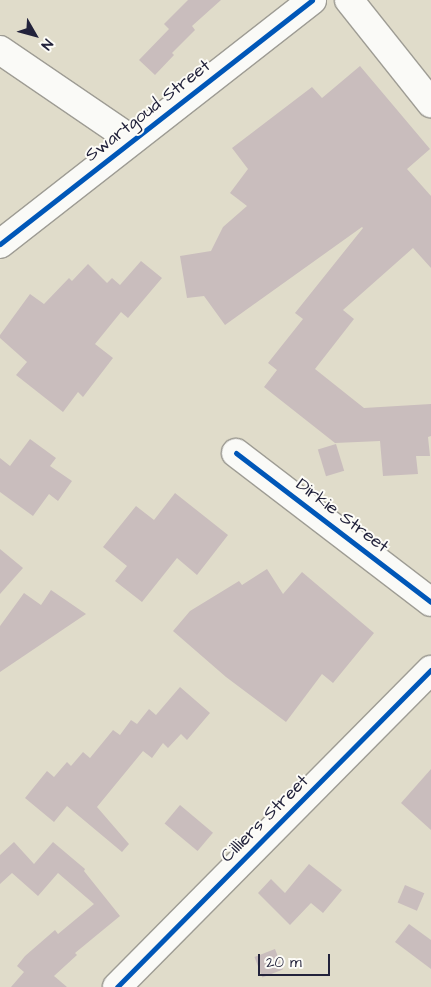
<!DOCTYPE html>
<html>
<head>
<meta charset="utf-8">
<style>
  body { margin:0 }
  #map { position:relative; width:431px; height:987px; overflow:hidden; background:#e0dcca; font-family:"Architects Daughter",sans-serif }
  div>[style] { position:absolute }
  .building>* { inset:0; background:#c9bdbd; transform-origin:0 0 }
  .roads { filter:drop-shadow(1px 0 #9e9c94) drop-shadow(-1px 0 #9e9c94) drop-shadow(0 1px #9e9c94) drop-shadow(0 -1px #9e9c94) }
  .minor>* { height:28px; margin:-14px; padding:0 14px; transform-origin:14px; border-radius:14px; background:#fafaf7 }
  .cycleway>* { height:5px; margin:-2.5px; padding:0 2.5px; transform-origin:2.5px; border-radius:2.5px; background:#0057b8 }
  span { translate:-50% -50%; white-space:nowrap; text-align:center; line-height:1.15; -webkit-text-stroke:4px #fdfcf7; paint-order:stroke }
  .street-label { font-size:18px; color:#22223b }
  .north { position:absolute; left:10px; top:10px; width:50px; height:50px; -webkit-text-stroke:4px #fdfcf7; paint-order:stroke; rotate:128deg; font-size:14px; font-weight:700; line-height:20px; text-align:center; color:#22223b }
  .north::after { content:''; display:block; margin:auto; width:18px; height:22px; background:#22223b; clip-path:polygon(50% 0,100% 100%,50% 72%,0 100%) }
  .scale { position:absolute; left:258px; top:954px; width:72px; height:22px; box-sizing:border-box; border:2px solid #22223b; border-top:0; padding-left:6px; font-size:15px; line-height:18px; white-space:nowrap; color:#22223b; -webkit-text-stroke:4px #fdfcf7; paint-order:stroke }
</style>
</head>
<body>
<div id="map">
  <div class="building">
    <div style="clip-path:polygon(188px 0,221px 0,192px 26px,195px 30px,172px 53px,174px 55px,155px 75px,139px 60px,169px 29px,164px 24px)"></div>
    <div style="clip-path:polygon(360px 66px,430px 149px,407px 169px,431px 196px,431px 268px,413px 248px,343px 310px,354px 319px,315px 369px,364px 408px,431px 404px,431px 436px,428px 437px,430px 456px,416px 456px,418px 474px,383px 476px,380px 441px,335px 443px,264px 387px,277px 370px,268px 363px,303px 319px,295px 313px,363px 228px,362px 227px,225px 325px,204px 296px,187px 298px,180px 256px,211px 251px,223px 227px,247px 206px,230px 193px,248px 169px,232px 148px,312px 87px,322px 98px)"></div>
    <div style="clip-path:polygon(141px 261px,162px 278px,128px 318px,121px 312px,95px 344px,113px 358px,83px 397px,78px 392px,63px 412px,16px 375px,27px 362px,0 338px,0 335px,30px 294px,44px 304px,69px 278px,72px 281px,88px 264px,107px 283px,112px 278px,120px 285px)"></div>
    <div style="clip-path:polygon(30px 439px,56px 458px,50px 466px,72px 481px,58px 501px,49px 494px,33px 516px,0 492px,0 458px,10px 466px)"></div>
    <div style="left:336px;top:444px;width:28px;height:19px;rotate:73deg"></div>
    <div style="clip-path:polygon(175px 493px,228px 535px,197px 575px,177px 558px,142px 602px,115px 581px,127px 566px,103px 547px,136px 506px,154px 520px)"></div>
    <div style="clip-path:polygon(0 549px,23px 568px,0 594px)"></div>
    <div style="clip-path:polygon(267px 569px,283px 594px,302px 572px,374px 633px,333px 683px,322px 674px,286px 722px,226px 677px,173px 631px,190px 611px,239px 581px,242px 585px)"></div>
    <div style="clip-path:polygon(51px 590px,86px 614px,0 672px,0 626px,24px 593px,41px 605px)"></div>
    <div style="clip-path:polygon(180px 687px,210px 713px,187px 740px,181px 734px,168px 748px,163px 743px,152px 758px,143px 751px,97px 807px,129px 844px,122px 852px,67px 806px,54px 822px,25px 798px,47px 771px,54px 777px,67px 762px,71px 766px,83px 752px,90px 758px,113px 730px,120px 735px,131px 720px,137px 724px,149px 709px,156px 715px)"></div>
    <div style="clip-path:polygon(431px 769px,431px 830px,401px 803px)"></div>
    <div style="left:180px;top:805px;width:43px;height:24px;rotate:40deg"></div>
    <div style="clip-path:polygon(14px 842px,34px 864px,53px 842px,85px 869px,84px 871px,120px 916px,75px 953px,77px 955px,54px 976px,67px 987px,11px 987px,24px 972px,17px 966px,25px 956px,55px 930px,58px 934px,94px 904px,58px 873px,38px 896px,12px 873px,0 884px,0 855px)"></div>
    <div style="clip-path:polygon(309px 864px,342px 890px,323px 913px,311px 903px,290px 925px,258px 893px,271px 879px,285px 893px)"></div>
    <div style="left:405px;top:885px;width:21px;height:19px;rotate:23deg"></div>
    <div style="clip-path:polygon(409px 924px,431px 940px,431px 969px,395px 942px)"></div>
    <div style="left:275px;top:949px;width:22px;height:22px;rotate:69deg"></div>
  </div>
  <div class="roads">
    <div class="minor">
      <div style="left:349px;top:0;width:132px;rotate:51.5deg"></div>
      <div style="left:0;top:50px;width:160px;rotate:34.3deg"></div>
      <div style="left:0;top:244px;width:396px;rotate:-38deg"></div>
      <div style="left:236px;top:453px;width:245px;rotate:37.4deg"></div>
      <div style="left:117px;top:987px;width:446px;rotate:-45.3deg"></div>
    </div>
  </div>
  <div class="cycleway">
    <div style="left:0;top:244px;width:396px;rotate:-38deg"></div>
    <div style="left:236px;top:453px;width:245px;rotate:37.4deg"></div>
    <div style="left:117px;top:987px;width:446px;rotate:-45.3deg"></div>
  </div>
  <div class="street-label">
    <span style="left:148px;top:111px;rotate:-38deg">Swartgoud Street</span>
    <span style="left:342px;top:516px;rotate:37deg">Dirkie Street</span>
    <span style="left:265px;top:819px;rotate:-45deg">Cilliers Street</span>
  </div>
  <div class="north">N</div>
  <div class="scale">20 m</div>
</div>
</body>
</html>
